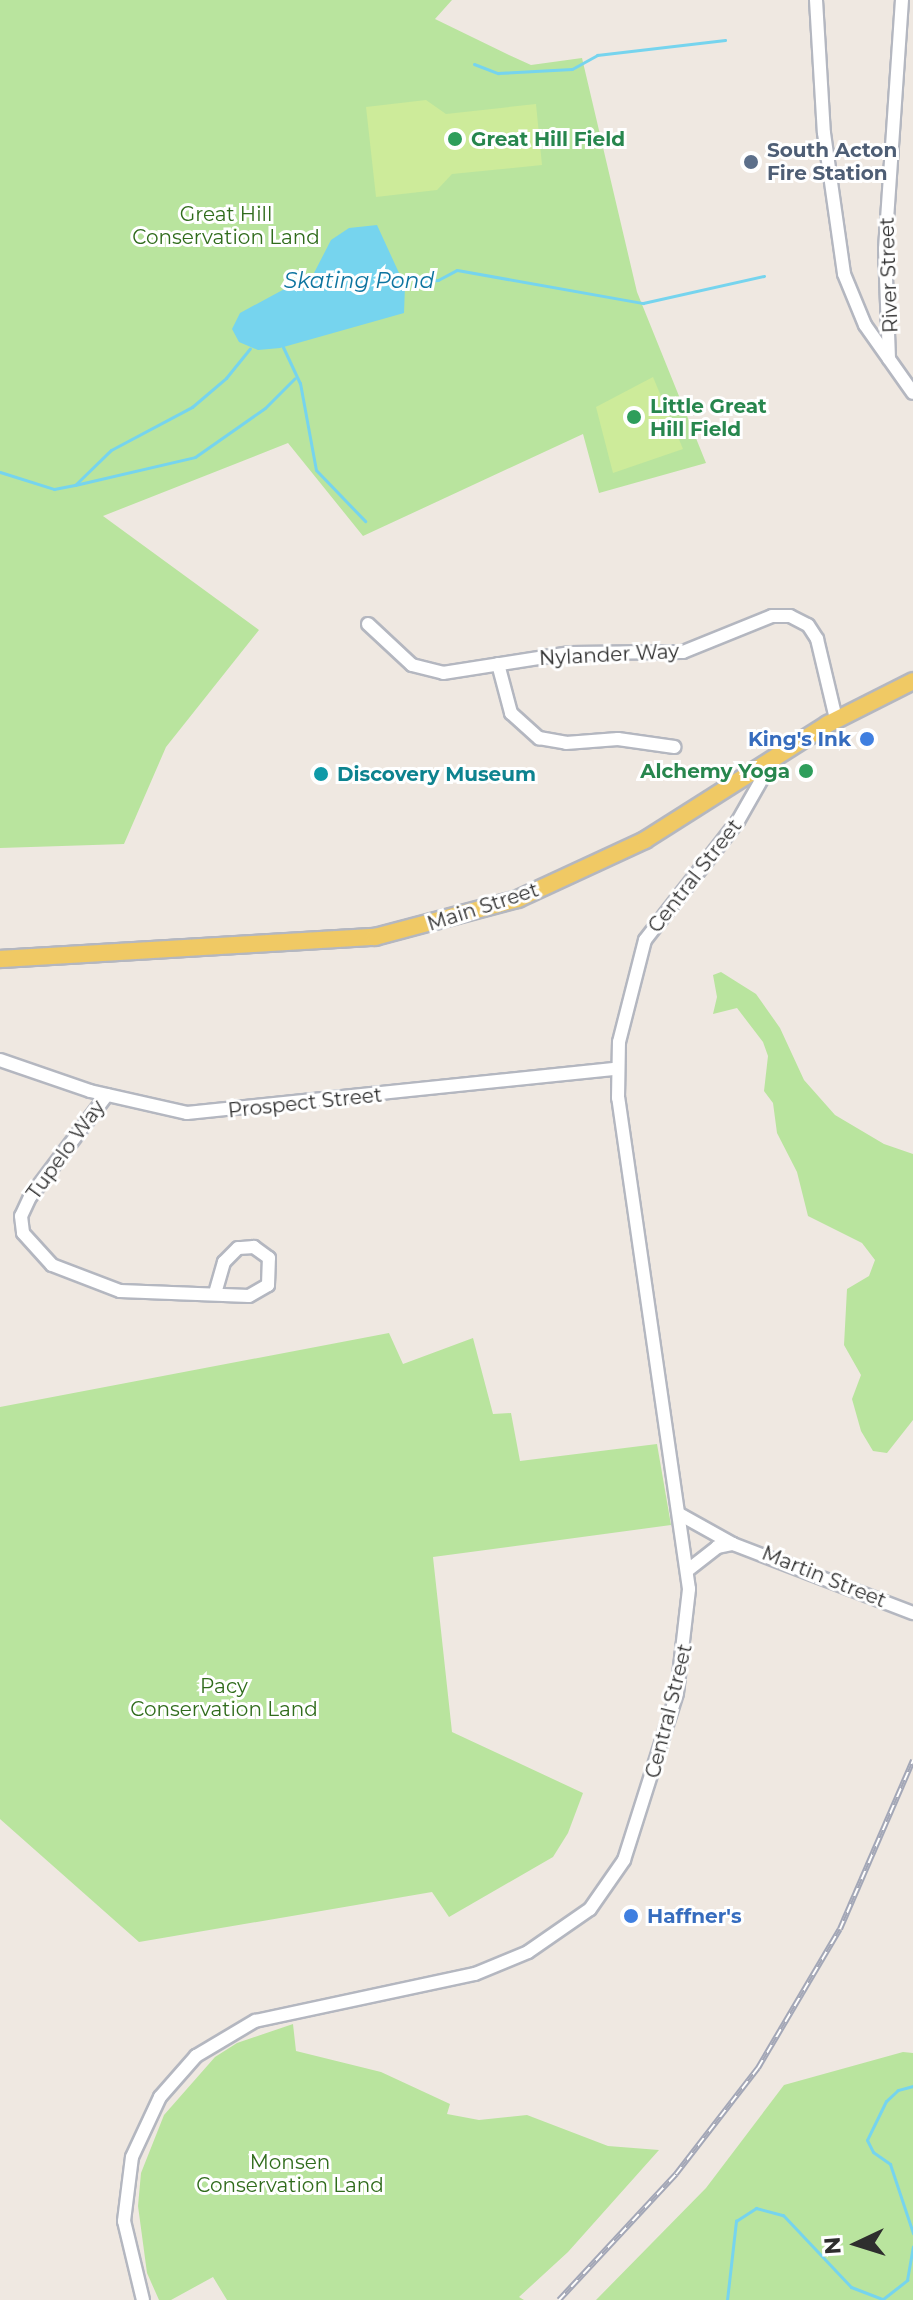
<!DOCTYPE html>
<html>
<head>
<meta charset="utf-8">
<style>
  body { margin:0 }
  #map { position:relative; width:913px; height:2300px; overflow:hidden; background:#efe8e1; font-family:Montserrat,sans-serif }
  div>[style] { position:absolute }
  .green>* { inset:0; background:#b9e49e }
  .pitch>* { inset:0; background:#cdeb9a }
  .water>* { inset:0; background:#76d4ee }
  .stream>* { height:3px; margin:-1.5px; padding:0 1.5px; transform-origin:1.5px; border-radius:1.5px; background:#76d4ee }
  .roads { filter:drop-shadow(2px 0 #b4b7c0) drop-shadow(-2px 0 #b4b7c0) drop-shadow(0 2px #b4b7c0) drop-shadow(0 -2px #b4b7c0) }
  .minor>* { height:12px; margin:-6px; padding:0 6px; transform-origin:6px; border-radius:6px; background:#fff }
  .major>* { height:16px; margin:-8px; padding:0 8px; transform-origin:8px; border-radius:8px; background:#f0c964 }
  .rail>* { height:6px; margin-top:-3px; transform-origin:0; background:repeating-linear-gradient(90deg,#fff 0 9px,#a3a7b7 0 18px); box-sizing:border-box; border-block:2px solid #a3a7b7 }
  .dots>* { width:22px; height:22px; translate:-50% -50%; box-sizing:border-box; border:4px solid #fff; border-radius:50% }
  span { translate:-50% -50%; white-space:nowrap; text-align:center; line-height:1.15; -webkit-text-stroke:6px #fff; paint-order:stroke }
  .leisure-label { font-size:20px; color:#27864d; font-weight:700 }
  .left { translate:0 -50%; text-align:left }
  .right { translate:-100% -50%; text-align:right }
  .service-label { font-size:20px; color:#4e5e75; font-weight:700 }
  .park-label { font-size:20px; color:#306c1c }
  .street-label { font-size:20px; color:#2e2e2e }
  .shop-label { font-size:20px; color:#366cbe; font-weight:700 }
  .culture-label { font-size:20px; color:#0d838f; font-weight:700 }
  .water-label { font-size:22px; color:#0f75a0; font-style:italic }
  .north { position:absolute; left:817px; top:2204px; width:80px; height:80px; -webkit-text-stroke:6px #fff; paint-order:stroke; rotate:266deg; font-size:22px; font-weight:700; line-height:32px; text-align:center; color:#2e2e2e }
  .north::after { content:''; display:block; margin:auto; width:28px; height:36px; background:#2e2e2e; clip-path:polygon(50% 0,100% 100%,50% 72%,0 100%) }
</style>
</head>
<body>
<div id="map">
  <div class="green">
    <div style="clip-path:polygon(0 0,452px 0,435px 19px,509px 55px,531px 65px,582px 58px,637px 292px,706px 463px,599px 493px,583px 434px,363px 536px,288px 443px,103px 516px,259px 630px,166px 747px,124px 844px,0 848px)"></div>
    <div style="clip-path:polygon(721px 972px,756px 994px,780px 1028px,804px 1080px,835px 1115px,884px 1144px,913px 1154px,913px 1420px,887px 1453px,873px 1451px,861px 1431px,852px 1399px,861px 1375px,844px 1345px,847px 1289px,869px 1276px,875px 1260px,862px 1243px,808px 1216px,797px 1172px,777px 1133px,773px 1103px,764px 1091px,768px 1056px,763px 1042px,737px 1008px,713px 1014px,717px 997px,713px 975px)"></div>
    <div style="clip-path:polygon(389px 1333px,403px 1364px,473px 1338px,493px 1414px,511px 1413px,520px 1461px,657px 1444px,671px 1525px,433px 1557px,452px 1732px,583px 1793px,568px 1833px,553px 1857px,449px 1917px,432px 1892px,139px 1942px,0 1819px,0 1407px)"></div>
    <div style="clip-path:polygon(293px 2024px,296px 2051px,381px 2072px,450px 2104px,447px 2114px,479px 2120px,527px 2115px,608px 2146px,659px 2150px,568px 2252px,519px 2297px,524px 2300px,227px 2300px,213px 2277px,171px 2300px,159px 2300px,147px 2273px,138px 2206px,141px 2173px,164px 2115px,215px 2057px,237px 2043px)"></div>
    <div style="clip-path:polygon(903px 2052px,913px 2053px,913px 2300px,596px 2300px,706px 2188px,784px 2085px)"></div>
  </div>
  <div class="pitch">
    <div style="clip-path:polygon(426px 100px,446px 114px,536px 104px,542px 165px,452px 174px,437px 190px,376px 197px,366px 107px)"></div>
    <div style="clip-path:polygon(653px 377px,683px 449px,613px 473px,596px 407px)"></div>
  </div>
  <div class="water">
    <div style="clip-path:polygon(377px 225px,405px 286px,404px 313px,280px 348px,258px 350px,239px 342px,232px 329px,240px 313px,314px 273px,331px 240px,349px 228px)"></div>
  </div>
  <div class="stream">
    <div style="left:474px;top:64px;width:26px;rotate:21deg"></div>
    <div style="left:498px;top:73px;width:74px;rotate:-3.1deg"></div>
    <div style="left:572px;top:69px;width:29px;rotate:-29deg"></div>
    <div style="left:597px;top:55px;width:129px;rotate:-6.7deg"></div>
    <div style="left:416px;top:282px;width:22px;rotate:-5deg"></div>
    <div style="left:438px;top:280px;width:21px;rotate:-28deg"></div>
    <div style="left:457px;top:270px;width:189px;rotate:10.1deg"></div>
    <div style="left:643px;top:303px;width:124px;rotate:-12.6deg"></div>
    <div style="left:283px;top:347px;width:40px;rotate:65deg"></div>
    <div style="left:300px;top:383px;width:88px;rotate:79.6deg"></div>
    <div style="left:316px;top:470px;width:71px;rotate:46.1deg"></div>
    <div style="left:0;top:472px;width:57px;rotate:17.5deg"></div>
    <div style="left:54px;top:489px;width:21px;rotate:-11deg"></div>
    <div style="left:75px;top:485px;width:50px;rotate:-44.2deg"></div>
    <div style="left:111px;top:450px;width:92px;rotate:-28deg"></div>
    <div style="left:192px;top:407px;width:45px;rotate:-40.5deg"></div>
    <div style="left:226px;top:378px;width:38px;rotate:-51deg"></div>
    <div style="left:75px;top:485px;width:123px;rotate:-13.1deg"></div>
    <div style="left:195px;top:457px;width:85px;rotate:-35deg"></div>
    <div style="left:265px;top:408px;width:42px;rotate:-45deg"></div>
    <div style="left:913px;top:2086px;width:16px;rotate:165deg"></div>
    <div style="left:898px;top:2090px;width:16px;rotate:137deg"></div>
    <div style="left:886px;top:2101px;width:43px;rotate:116deg"></div>
    <div style="left:867px;top:2140px;width:13px;rotate:63deg"></div>
    <div style="left:873px;top:2152px;width:21px;rotate:35deg"></div>
    <div style="left:890px;top:2164px;width:73px;rotate:71.6deg"></div>
    <div style="left:727px;top:2300px;width:80px;rotate:-83.5deg"></div>
    <div style="left:736px;top:2221px;width:24px;rotate:-33deg"></div>
    <div style="left:756px;top:2208px;width:28px;rotate:15deg"></div>
    <div style="left:783px;top:2215px;width:99px;rotate:46.6deg"></div>
    <div style="left:851px;top:2287px;width:34px;rotate:21deg"></div>
    <div style="left:883px;top:2299px;width:31px;rotate:-38deg"></div>
    <div style="left:907px;top:2280px;width:34px;rotate:-80deg"></div>
  </div>
  <div class="roads">
    <div class="minor">
      <div style="left:816px;top:0;width:133px;rotate:86.6deg"></div>
      <div style="left:824px;top:133px;width:142px;rotate:81.9deg"></div>
      <div style="left:844px;top:274px;width:55px;rotate:67.6deg"></div>
      <div style="left:865px;top:325px;width:83px;rotate:54.8deg"></div>
      <div style="left:889px;top:359px;width:110px;rotate:-92.1deg"></div>
      <div style="left:885px;top:249px;width:250px;rotate:-86.1deg"></div>
      <div style="left:368px;top:624px;width:60px;rotate:43deg"></div>
      <div style="left:412px;top:665px;width:32px;rotate:14deg"></div>
      <div style="left:443px;top:673px;width:129px;rotate:-8.9deg"></div>
      <div style="left:570px;top:653px;width:113px;rotate:-0.5deg"></div>
      <div style="left:683px;top:652px;width:96px;rotate:-22deg"></div>
      <div style="left:772px;top:616px;width:18px"></div>
      <div style="left:790px;top:616px;width:20px;rotate:27deg"></div>
      <div style="left:808px;top:625px;width:17px;rotate:57deg"></div>
      <div style="left:817px;top:639px;width:82px;rotate:76.6deg"></div>
      <div style="left:498px;top:664px;width:51px;rotate:75.1deg"></div>
      <div style="left:511px;top:713px;width:38px;rotate:42deg"></div>
      <div style="left:539px;top:738px;width:27px;rotate:10deg"></div>
      <div style="left:566px;top:743px;width:52px;rotate:-4.4deg"></div>
      <div style="left:618px;top:739px;width:57px;rotate:8.1deg"></div>
      <div style="left:0;top:1060px;width:95px;rotate:19deg"></div>
      <div style="left:90px;top:1091px;width:99px;rotate:12.8deg"></div>
      <div style="left:187px;top:1113px;width:431px;rotate:-5.9deg"></div>
      <div style="left:107px;top:1095px;width:128px;rotate:127deg"></div>
      <div style="left:30px;top:1197px;width:21px;rotate:115deg"></div>
      <div style="left:21px;top:1216px;width:17px;rotate:83deg"></div>
      <div style="left:23px;top:1233px;width:43px;rotate:47.8deg"></div>
      <div style="left:52px;top:1265px;width:73px;rotate:20.9deg"></div>
      <div style="left:120px;top:1291px;width:129px;rotate:2.2deg"></div>
      <div style="left:249px;top:1296px;width:22px;rotate:-30deg"></div>
      <div style="left:268px;top:1285px;width:27px;rotate:-88deg"></div>
      <div style="left:269px;top:1258px;width:19px;rotate:-144deg"></div>
      <div style="left:254px;top:1247px;width:16px;rotate:176deg"></div>
      <div style="left:238px;top:1248px;width:20px;rotate:135deg"></div>
      <div style="left:224px;top:1262px;width:32px;rotate:106deg"></div>
      <div style="left:681px;top:1515px;width:60px;rotate:29.1deg"></div>
      <div style="left:688px;top:1570px;width:37px;rotate:-38deg"></div>
      <div style="left:717px;top:1547px;width:16px;rotate:-11deg"></div>
      <div style="left:733px;top:1544px;width:193px;rotate:21deg"></div>
      <div style="left:143px;top:2300px;width:81px;rotate:-103.5deg"></div>
      <div style="left:124px;top:2221px;width:64px;rotate:-82.9deg"></div>
      <div style="left:132px;top:2157px;width:66px;rotate:-65deg"></div>
      <div style="left:160px;top:2097px;width:55px;rotate:-48.7deg"></div>
      <div style="left:196px;top:2056px;width:69px;rotate:-30.7deg"></div>
      <div style="left:255px;top:2021px;width:225px;rotate:-12.1deg"></div>
      <div style="left:475px;top:1974px;width:57px;rotate:-22.5deg"></div>
      <div style="left:528px;top:1952px;width:75px;rotate:-34.7deg"></div>
      <div style="left:590px;top:1909px;width:60px;rotate:-55.2deg"></div>
      <div style="left:624px;top:1860px;width:175px;rotate:-72.4deg"></div>
      <div style="left:677px;top:1693px;width:105px;rotate:-83.4deg"></div>
      <div style="left:689px;top:1589px;width:496px;rotate:-98.2deg"></div>
      <div style="left:618px;top:1098px;width:56px;rotate:-89deg"></div>
      <div style="left:619px;top:1042px;width:105px;rotate:-75.7deg"></div>
      <div style="left:645px;top:940px;width:151px;rotate:-52deg"></div>
      <div style="left:738px;top:821px;width:73px;rotate:-60.3deg"></div>
    </div>
    <div class="major">
      <div style="left:0;top:959px;width:376px;rotate:-3.4deg"></div>
      <div style="left:375px;top:937px;width:148px;rotate:-14.9deg"></div>
      <div style="left:518px;top:899px;width:140px;rotate:-24.9deg"></div>
      <div style="left:645px;top:840px;width:217px;rotate:-32.4deg"></div>
      <div style="left:828px;top:724px;width:95px;rotate:-26.8deg"></div>
    </div>
  </div>
  <div class="rail">
    <div style="left:559px;top:2300px;width:172px;rotate:-47.1deg"></div>
    <div style="left:676px;top:2174px;width:134px;rotate:-52.3deg"></div>
    <div style="left:758px;top:2068px;width:161px;rotate:-59.5deg"></div>
    <div style="left:840px;top:1929px;width:184px;rotate:-66.6deg"></div>
  </div>
  <div class="dots">
    <div style="left:455px;top:139px;background:#2e9e5b"></div>
    <div style="left:751px;top:162px;background:#5c6f8a"></div>
    <div style="left:634px;top:417px;background:#2e9e5b"></div>
    <div style="left:867px;top:739px;background:#3f7fe0"></div>
    <div style="left:806px;top:771px;background:#2e9e5b"></div>
    <div style="left:321px;top:774px;background:#0f9aa8"></div>
    <div style="left:631px;top:1916px;background:#3f7fe0"></div>
  </div>
  <div class="leisure-label">
    <span class="left" style="left:471px;top:139px">Great Hill Field</span>
    <span class="left" style="left:650px;top:418px">Little Great<br>Hill Field</span>
    <span class="right" style="left:790px;top:771px">Alchemy Yoga</span>
  </div>
  <div class="service-label">
    <span class="left" style="left:767px;top:162px">South Acton<br>Fire Station</span>
  </div>
  <div class="park-label">
    <span style="left:226px;top:226px">Great Hill<br>Conservation Land</span>
    <span style="left:224px;top:1698px">Pacy<br>Conservation Land</span>
    <span style="left:290px;top:2174px">Monsen<br>Conservation Land</span>
  </div>
  <div class="street-label">
    <span style="left:889px;top:275px;rotate:-92deg">River Street</span>
    <span style="left:609px;top:655px;rotate:-3deg">Nylander Way</span>
    <span style="left:695px;top:876px;rotate:-52deg">Central Street</span>
    <span style="left:483px;top:907px;rotate:-18deg">Main Street</span>
    <span style="left:305px;top:1103px;rotate:-6deg">Prospect Street</span>
    <span style="left:66px;top:1150px;rotate:-54deg">Tupelo Way</span>
    <span style="left:824px;top:1577px;rotate:22deg">Martin Street</span>
    <span style="left:669px;top:1711px;rotate:-76deg">Central Street</span>
  </div>
  <div class="shop-label">
    <span class="right" style="left:851px;top:739px">King's Ink</span>
    <span class="left" style="left:647px;top:1916px">Haffner's</span>
  </div>
  <div class="culture-label">
    <span class="left" style="left:337px;top:774px">Discovery Museum</span>
  </div>
  <div class="water-label">
    <span style="left:359px;top:281px">Skating Pond</span>
  </div>
  <div class="north">N</div>
</div>
</body>
</html>
